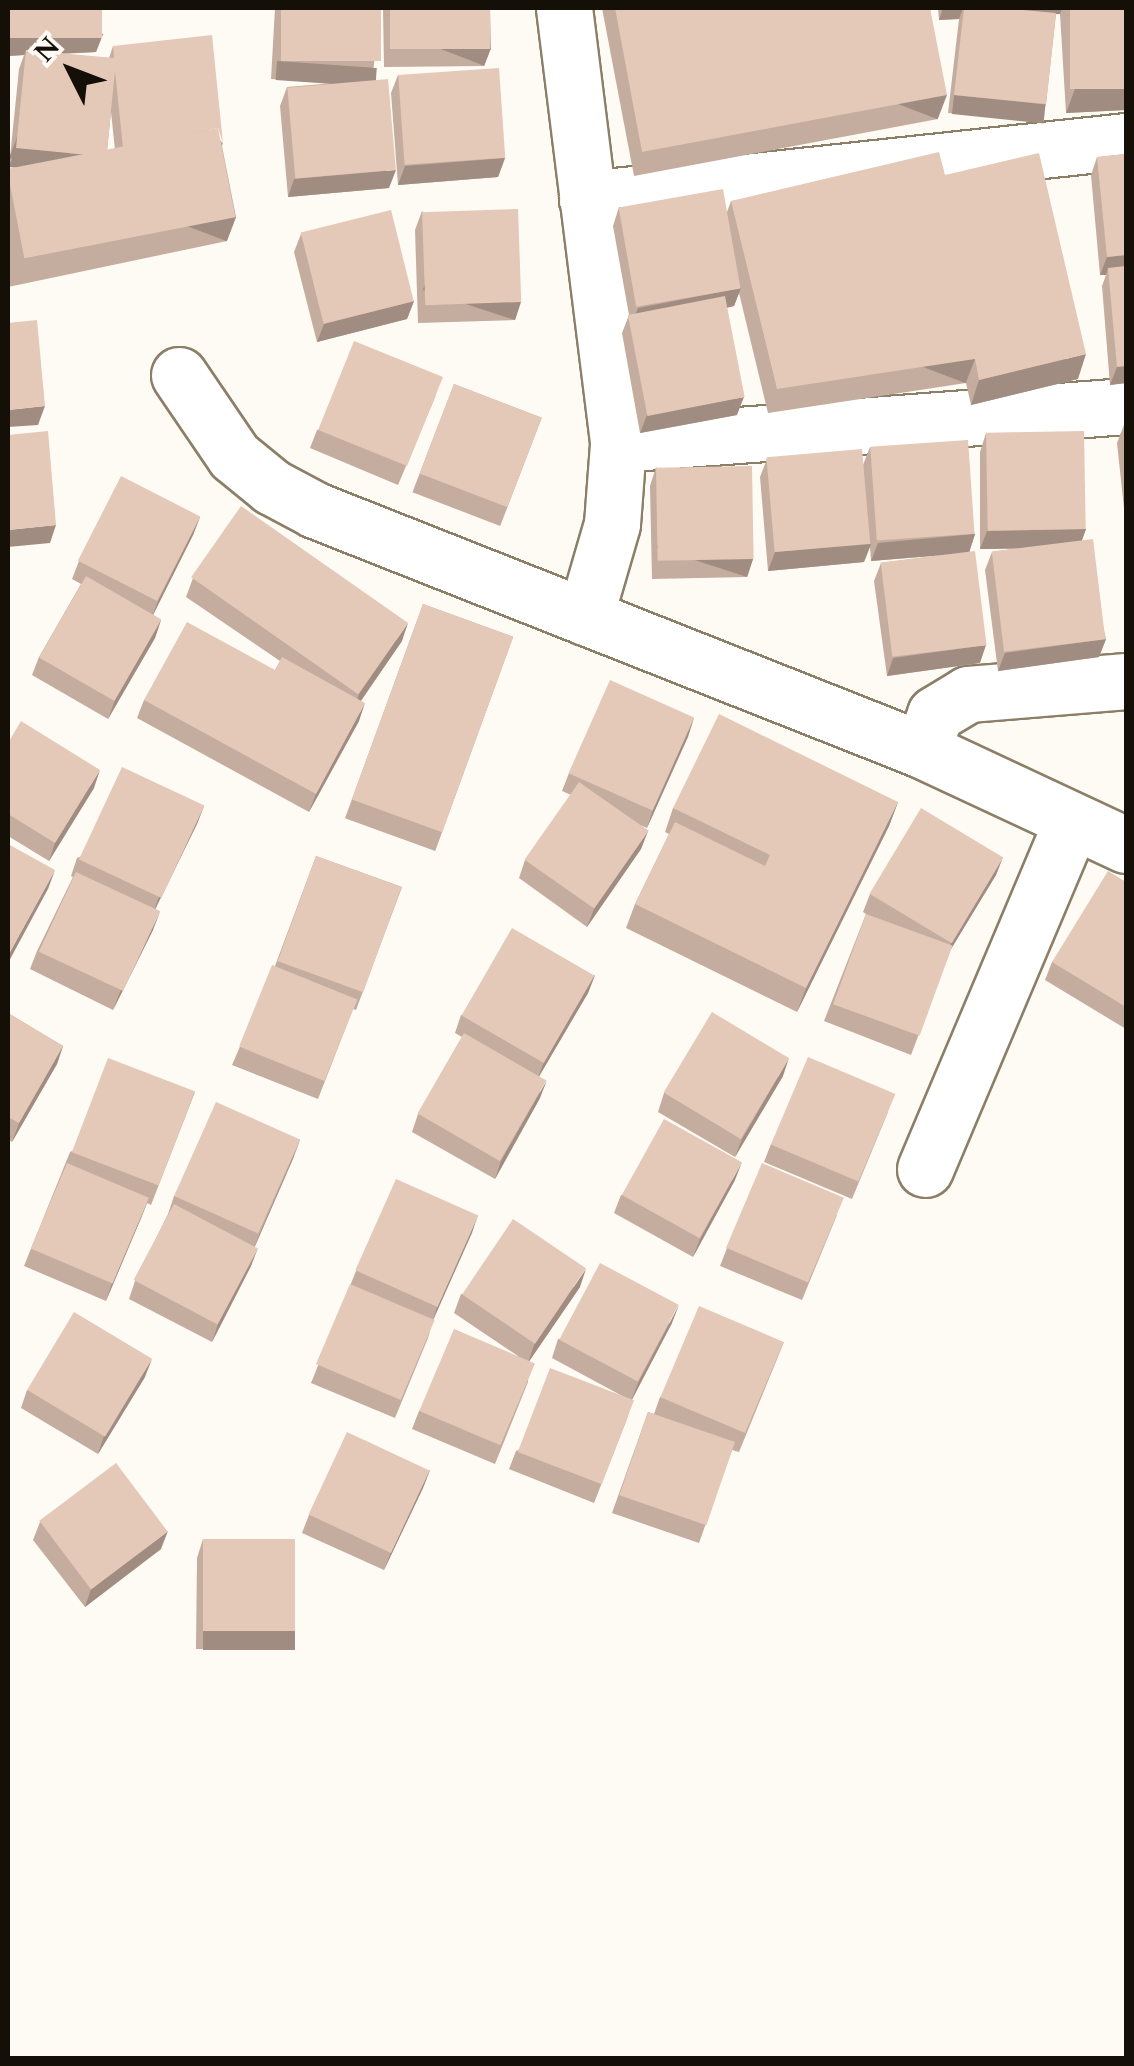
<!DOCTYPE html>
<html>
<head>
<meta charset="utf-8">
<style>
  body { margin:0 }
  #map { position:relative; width:1134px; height:2066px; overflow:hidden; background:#fefbf5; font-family:Spectral,serif }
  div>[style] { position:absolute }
  .roads { filter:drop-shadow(2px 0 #8c7f67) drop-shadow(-2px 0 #8c7f67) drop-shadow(0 2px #8c7f67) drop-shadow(0 -2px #8c7f67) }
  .minor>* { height:55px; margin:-27.5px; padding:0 27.5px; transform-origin:27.5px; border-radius:27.5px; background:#fff }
  .wall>* { inset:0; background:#c4ac9e; transform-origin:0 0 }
  .shaded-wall>* { inset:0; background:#a08c81; transform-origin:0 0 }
  .building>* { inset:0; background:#e4c8b8; transform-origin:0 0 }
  span { translate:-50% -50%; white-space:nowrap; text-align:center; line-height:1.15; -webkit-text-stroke:8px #fefbf5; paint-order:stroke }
  .frame { position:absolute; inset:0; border:10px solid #151007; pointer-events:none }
  .north { position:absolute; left:20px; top:20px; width:100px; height:100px; -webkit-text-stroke:8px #fefbf5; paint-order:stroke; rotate:312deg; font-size:28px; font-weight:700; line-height:40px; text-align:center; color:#151007 }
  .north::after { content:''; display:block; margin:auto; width:35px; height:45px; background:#151007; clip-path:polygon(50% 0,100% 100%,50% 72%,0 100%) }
</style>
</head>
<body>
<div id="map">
  <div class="roads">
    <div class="minor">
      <div style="left:564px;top:8px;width:439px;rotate:82.9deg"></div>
      <div style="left:618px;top:444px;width:80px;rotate:94.3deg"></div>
      <div style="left:612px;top:524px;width:97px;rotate:106.2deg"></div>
      <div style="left:587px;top:199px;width:542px;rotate:-6.14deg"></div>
      <div style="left:179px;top:375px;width:98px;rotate:55.8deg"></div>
      <div style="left:234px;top:456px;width:49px;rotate:39.2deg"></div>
      <div style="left:272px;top:487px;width:49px;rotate:28.1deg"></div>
      <div style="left:315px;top:510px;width:653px;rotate:21.57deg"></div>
      <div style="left:922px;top:750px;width:225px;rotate:25deg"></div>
      <div style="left:618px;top:444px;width:509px;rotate:-4.28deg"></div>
      <div style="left:922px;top:750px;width:38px;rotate:-70deg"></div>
      <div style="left:935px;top:714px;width:39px;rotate:-31deg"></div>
      <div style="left:968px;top:694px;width:159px;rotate:-4.7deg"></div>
      <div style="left:925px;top:1169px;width:378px;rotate:-67.1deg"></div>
    </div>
  </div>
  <div class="wall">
    <div style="clip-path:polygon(evenodd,8px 8px,103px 34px,96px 52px,62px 54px,109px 58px,113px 46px,223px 143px,222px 146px,236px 217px,227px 241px,8px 287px,8px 172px,26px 168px,9px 167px,19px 69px,24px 55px,8px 56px,8px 8px,111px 112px,115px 150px,107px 151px,111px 112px)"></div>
    <div style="clip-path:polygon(275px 8px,381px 8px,372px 80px,389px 188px,288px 197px,280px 106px,287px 87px,334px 83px,271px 79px)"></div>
    <div style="clip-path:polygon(383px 8px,490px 8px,491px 48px,484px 66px,384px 67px)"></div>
    <div style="clip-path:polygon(602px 8px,930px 8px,938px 119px,634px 176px)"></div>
    <div style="clip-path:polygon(938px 8px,1126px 8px,1126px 110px,1066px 113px,1060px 14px,1056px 14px,1046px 104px,1039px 122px,948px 113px,959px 19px,939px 20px)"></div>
    <div style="clip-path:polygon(398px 75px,505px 158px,498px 177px,398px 185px,391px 93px)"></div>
    <div style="clip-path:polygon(1126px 154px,1126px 383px,1110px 385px,1102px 286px,1106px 275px,1100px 275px,1091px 175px,1097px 157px)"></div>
    <div style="clip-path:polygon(945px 175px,1078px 379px,971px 405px,966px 383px,768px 413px,739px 293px,734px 306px,727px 308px,737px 415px,640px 433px,622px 333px,629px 315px,613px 226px,619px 207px,727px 212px,731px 201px)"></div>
    <div style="clip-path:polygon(422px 211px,515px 320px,418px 323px,415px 230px)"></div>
    <div style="clip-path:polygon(301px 234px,414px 301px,407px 319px,317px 342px,294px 252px)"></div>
    <div style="left:454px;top:384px;width:94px;height:116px;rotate:21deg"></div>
    <div style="clip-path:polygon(436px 395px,398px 485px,310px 448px,317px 430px)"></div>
    <div style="clip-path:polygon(1126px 424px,1126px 527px,1117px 443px,1124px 425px)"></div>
    <div style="clip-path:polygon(986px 433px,1086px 529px,1082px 540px,1106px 639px,1099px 657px,998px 671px,985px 570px,992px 552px,1019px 548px,980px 549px,980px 452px)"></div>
    <div style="clip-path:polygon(870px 447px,975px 534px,969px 552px,980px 663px,887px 676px,874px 581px,881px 563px,943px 555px,871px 561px,870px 547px,864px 562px,768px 571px,760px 477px,767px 459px,863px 465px)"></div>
    <div style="clip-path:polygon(656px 467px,753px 559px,747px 577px,652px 579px,650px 486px)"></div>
    <div style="clip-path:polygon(200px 517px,193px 535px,153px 615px,161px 620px,155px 638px,108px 719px,32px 675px,39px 657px,81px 584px,72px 579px,79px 561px)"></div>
    <div style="clip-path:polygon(193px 578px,402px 641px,361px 701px,359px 721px,309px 812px,137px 718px,144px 700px,275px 670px,280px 661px,186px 597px)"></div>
    <div style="left:423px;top:604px;width:96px;height:228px;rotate:20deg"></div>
    <div style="clip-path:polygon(694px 718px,647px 828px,640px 825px,648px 831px,641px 849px,587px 927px,519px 878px,525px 860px,571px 795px,562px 791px,569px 773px)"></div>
    <div style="clip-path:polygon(8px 743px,94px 788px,49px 861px,8px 836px)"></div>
    <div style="clip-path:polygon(898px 802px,889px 826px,797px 1012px,626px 928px,635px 904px,669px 834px,665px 832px,673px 808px)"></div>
    <div style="clip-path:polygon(204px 806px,197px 824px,155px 910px,153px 930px,113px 1010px,30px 969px,37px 951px,73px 877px,71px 876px,77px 858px)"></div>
    <div style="clip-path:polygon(316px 856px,402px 887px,356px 1010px,353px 1009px,318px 1099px,232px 1065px,275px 966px)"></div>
    <div style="clip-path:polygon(1003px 857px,996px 875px,951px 949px,911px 1055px,824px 1021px,866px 914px,863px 912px,870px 894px)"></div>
    <div style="clip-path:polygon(1126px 882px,1126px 1029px,1045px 980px,1052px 962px)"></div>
    <div style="clip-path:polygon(595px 975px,588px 993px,539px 1076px,540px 1098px,495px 1179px,412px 1132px,418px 1114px,462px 1037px,455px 1033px,461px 1015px)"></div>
    <div style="clip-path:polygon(8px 1013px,63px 1046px,57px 1064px,12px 1142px,8px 1139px)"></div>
    <div style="clip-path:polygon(783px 1076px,735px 1157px,658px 1112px,664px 1093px)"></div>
    <div style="clip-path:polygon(195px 1092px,151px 1205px,147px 1203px,106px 1301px,24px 1266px,70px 1152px)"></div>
    <div style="clip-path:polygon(888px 1112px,852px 1199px,764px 1162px,771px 1144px)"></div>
    <div style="clip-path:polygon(300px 1140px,255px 1246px,251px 1266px,212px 1342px,129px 1299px,135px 1281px,168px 1214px,174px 1196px)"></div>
    <div style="clip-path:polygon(735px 1180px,693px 1257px,614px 1213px,621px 1195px)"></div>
    <div style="clip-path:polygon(478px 1215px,433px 1319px,428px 1338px,395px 1418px,311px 1383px,356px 1271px)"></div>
    <div style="clip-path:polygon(837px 1215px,802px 1300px,720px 1266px,727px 1248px)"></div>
    <div style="clip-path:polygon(580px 1287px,529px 1361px,528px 1382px,495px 1464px,412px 1429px,419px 1411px,518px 1356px,454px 1313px,461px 1294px)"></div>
    <div style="clip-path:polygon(672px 1323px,632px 1400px,627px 1419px,594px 1503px,509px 1469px,516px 1451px,626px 1398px,552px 1358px,558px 1339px)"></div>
    <div style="clip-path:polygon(784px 1342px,739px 1452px,732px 1450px,699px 1543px,612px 1513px,648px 1412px,654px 1414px,660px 1397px)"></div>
    <div style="clip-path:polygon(145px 1377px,98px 1454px,21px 1408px,27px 1390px)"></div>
    <div style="clip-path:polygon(430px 1470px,423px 1488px,384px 1570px,302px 1533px,309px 1515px)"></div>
    <div style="clip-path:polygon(40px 1522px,161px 1549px,85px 1607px,33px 1540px)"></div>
    <div style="clip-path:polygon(203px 1539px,289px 1649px,196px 1649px,197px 1558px)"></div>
  </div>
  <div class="shaded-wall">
    <div style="clip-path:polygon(943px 8px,963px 8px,959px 19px,939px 20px)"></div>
    <div style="clip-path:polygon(964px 8px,1062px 8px,1060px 14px,963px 19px)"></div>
    <div style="clip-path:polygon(103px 34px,96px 52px,25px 55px,26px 50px,24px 55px,8px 56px,8px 43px,9px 38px)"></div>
    <div style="left:491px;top:48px;width:19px;height:101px;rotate:111deg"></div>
    <div style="left:277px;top:61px;width:100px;height:19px;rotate:4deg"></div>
    <div style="clip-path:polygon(1126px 86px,1126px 110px,1066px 113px,1075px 89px)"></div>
    <div style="left:947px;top:95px;width:26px;height:310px;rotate:111deg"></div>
    <div style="left:954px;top:95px;width:92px;height:19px;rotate:6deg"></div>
    <div style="clip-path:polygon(16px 148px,106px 157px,100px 175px,9px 167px)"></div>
    <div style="clip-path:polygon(505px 158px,498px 177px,398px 185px,405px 166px)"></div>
    <div style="clip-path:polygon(396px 170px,389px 188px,288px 197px,294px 179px)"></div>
    <div style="left:236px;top:217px;width:26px;height:233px;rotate:111deg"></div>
    <div style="clip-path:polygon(1126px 255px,1126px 273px,1108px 268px,1106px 275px,1100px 275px,1107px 257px)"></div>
    <div style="clip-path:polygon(741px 288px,734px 306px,631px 326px,638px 308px)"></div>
    <div style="clip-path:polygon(414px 301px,407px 319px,317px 342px,324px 324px)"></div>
    <div style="left:521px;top:302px;width:19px;height:97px;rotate:108deg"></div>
    <div style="clip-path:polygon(1086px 354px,1078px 379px,971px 405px,979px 380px)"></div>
    <div style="left:975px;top:359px;width:26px;height:200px;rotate:111deg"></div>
    <div style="clip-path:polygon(1126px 366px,1126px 383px,1110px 385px,1117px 367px)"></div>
    <div style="clip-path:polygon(744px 397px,737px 415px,640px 433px,647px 415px)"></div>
    <div style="clip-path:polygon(45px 406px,38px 425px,8px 427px,8px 410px)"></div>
    <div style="clip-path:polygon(200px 517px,193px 535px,151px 619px,158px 601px)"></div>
    <div style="clip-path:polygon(56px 525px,50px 543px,8px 547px,8px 530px)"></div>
    <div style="clip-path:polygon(1086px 529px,1079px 548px,980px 549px,987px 531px)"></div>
    <div style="clip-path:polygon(975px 534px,969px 553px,871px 561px,878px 543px)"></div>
    <div style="clip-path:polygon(871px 544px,864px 562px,768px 571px,775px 552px)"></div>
    <div style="left:753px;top:559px;width:19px;height:95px;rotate:108deg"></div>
    <div style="clip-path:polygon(161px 620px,155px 638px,108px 719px,115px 700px)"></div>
    <div style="clip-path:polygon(408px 623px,402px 641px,353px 712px,359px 694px)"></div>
    <div style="clip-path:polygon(1106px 639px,1099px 657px,998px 671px,1005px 653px)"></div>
    <div style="clip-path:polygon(986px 645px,980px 663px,887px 676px,893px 658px)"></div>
    <div style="clip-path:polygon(365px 703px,359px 721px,309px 812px,316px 794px)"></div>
    <div style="clip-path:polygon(694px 718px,688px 737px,647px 828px,653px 810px)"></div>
    <div style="clip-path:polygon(100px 770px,94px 788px,49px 861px,55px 843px)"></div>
    <div style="clip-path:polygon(898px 802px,889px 826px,797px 1012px,806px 988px)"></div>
    <div style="clip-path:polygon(204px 806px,197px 824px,152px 915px,159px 897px)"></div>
    <div style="clip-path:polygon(648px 831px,641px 849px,587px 927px,594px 909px)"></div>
    <div style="clip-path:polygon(1003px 857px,996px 875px,951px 949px,911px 1055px,951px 949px,944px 961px,951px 943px)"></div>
    <div style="clip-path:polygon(55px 870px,48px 889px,8px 963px,10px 952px)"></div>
    <div style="clip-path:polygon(160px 912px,153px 930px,113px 1010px,120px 992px)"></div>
    <div style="clip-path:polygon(595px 975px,588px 993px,537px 1080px,544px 1062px)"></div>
    <div style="clip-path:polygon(63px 1046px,57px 1064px,12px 1142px,19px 1123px)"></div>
    <div style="clip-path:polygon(789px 1058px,783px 1076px,735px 1157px,742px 1139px)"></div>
    <div style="clip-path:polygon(547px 1080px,540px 1098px,495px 1179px,501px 1161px)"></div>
    <div style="clip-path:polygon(300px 1140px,293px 1159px,252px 1253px,259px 1235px)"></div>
    <div style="clip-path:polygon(742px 1162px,735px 1180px,693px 1257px,700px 1239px)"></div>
    <div style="clip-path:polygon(149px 1198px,142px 1216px,106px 1301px,112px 1283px)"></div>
    <div style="clip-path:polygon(478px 1215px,472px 1233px,431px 1325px,437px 1307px)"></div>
    <div style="clip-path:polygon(258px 1248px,251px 1266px,212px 1342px,218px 1324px)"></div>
    <div style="clip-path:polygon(586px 1269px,580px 1287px,528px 1363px,534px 1345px)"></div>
    <div style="clip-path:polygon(679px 1305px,672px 1323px,631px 1401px,638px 1383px)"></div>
    <div style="clip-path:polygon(152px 1359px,145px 1377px,98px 1454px,104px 1436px)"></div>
    <div style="clip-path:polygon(430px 1470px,423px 1488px,384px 1570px,391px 1552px)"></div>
    <div style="clip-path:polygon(168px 1531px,161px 1549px,85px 1607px,91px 1589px)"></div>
    <div style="left:203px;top:1631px;width:92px;height:19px"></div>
  </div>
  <div class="building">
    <div style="left:8px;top:8px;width:94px;height:30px"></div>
    <div style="left:281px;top:8px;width:100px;height:53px"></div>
    <div style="left:390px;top:8px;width:100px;height:41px"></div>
    <div style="clip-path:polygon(615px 8px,930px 8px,947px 95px,642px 152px)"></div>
    <div style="clip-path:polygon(964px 8px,1002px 8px,1056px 13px,1046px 104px,954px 95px)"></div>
    <div style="left:1070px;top:8px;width:56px;height:81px"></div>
    <div style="clip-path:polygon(212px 35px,223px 143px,218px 128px,123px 148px,115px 71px,107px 151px,89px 155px,16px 148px,26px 50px,114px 58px,113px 46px)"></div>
    <div style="left:499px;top:68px;width:90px;height:101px;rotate:86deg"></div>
    <div style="left:388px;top:79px;width:91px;height:101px;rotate:85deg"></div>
    <div style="left:218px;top:128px;width:91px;height:215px;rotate:79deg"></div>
    <div style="clip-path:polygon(939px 152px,945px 175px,1039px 153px,1086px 354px,979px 380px,975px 359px,777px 389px,731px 201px)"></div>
    <div style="clip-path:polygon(1126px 154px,1126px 255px,1107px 257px,1097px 157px)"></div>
    <div style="left:723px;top:189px;width:101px;height:106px;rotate:80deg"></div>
    <div style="left:518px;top:209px;width:93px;height:96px;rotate:88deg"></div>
    <div style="left:391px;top:210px;width:94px;height:93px;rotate:76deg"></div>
    <div style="clip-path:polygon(1126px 266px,1126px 366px,1117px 367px,1108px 268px)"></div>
    <div style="left:725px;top:296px;width:103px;height:99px;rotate:79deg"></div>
    <div style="clip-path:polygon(37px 320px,45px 406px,8px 410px,8px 323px)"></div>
    <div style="left:354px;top:341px;width:96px;height:96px;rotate:22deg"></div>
    <div style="left:454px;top:384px;width:94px;height:96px;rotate:21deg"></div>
    <div style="clip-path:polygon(48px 431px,56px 525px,8px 530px,8px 435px)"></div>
    <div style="left:1084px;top:431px;width:98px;height:98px;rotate:89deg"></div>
    <div style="left:968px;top:440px;width:94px;height:98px;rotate:86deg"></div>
    <div style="left:862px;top:449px;width:95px;height:96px;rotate:85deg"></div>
    <div style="left:752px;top:466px;width:93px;height:96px;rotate:89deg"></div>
    <div style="left:121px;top:476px;width:89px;height:95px;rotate:27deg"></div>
    <div style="left:241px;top:506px;width:204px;height:87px;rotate:35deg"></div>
    <div style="left:1093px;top:539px;width:101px;height:102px;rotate:83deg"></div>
    <div style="left:975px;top:551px;width:95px;height:95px;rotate:83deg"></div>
    <div style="left:86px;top:576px;width:87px;height:94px;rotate:30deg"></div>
    <div style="left:423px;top:604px;width:96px;height:208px;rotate:20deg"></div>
    <div style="clip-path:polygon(187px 622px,275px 670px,282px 657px,365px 703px,316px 794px,144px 700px)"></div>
    <div style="left:610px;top:680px;width:92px;height:102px;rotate:24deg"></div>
    <div style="clip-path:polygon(719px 714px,898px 802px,806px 988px,635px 904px,675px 822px,765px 866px,770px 855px,673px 808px)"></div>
    <div style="clip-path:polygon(21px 721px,100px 770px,55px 843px,8px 814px,8px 743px)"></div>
    <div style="left:122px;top:767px;width:91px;height:102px;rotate:25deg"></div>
    <div style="left:579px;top:782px;width:85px;height:95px;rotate:35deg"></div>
    <div style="left:921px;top:808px;width:96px;height:100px;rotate:31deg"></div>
    <div style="clip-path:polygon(8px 844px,55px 870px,10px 952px,8px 950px)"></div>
    <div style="left:316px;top:856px;width:91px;height:112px;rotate:20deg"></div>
    <div style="clip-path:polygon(1108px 871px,1126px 882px,1126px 1007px,1052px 962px)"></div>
    <div style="left:76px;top:872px;width:93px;height:88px;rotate:25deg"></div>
    <div style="left:866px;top:914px;width:92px;height:96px;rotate:20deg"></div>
    <div style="left:512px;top:928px;width:95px;height:101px;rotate:30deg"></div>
    <div style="left:272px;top:965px;width:92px;height:88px;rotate:22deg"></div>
    <div style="left:712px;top:1012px;width:90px;height:94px;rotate:31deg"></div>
    <div style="clip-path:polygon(8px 1013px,63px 1046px,19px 1123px,8px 1117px)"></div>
    <div style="left:464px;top:1033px;width:95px;height:93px;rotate:30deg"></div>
    <div style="left:808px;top:1057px;width:95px;height:95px;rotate:23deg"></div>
    <div style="left:108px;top:1058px;width:93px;height:101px;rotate:21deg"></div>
    <div style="left:216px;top:1102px;width:92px;height:103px;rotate:24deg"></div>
    <div style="left:664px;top:1119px;width:89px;height:87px;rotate:29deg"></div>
    <div style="left:67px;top:1163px;width:89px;height:93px;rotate:23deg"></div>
    <div style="left:762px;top:1163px;width:89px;height:92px;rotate:23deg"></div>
    <div style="left:396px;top:1179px;width:90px;height:100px;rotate:24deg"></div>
    <div style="left:174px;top:1204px;width:95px;height:86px;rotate:28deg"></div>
    <div style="left:513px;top:1219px;width:88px;height:91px;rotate:34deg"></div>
    <div style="left:600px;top:1263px;width:89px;height:87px;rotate:28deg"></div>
    <div style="left:350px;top:1284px;width:92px;height:87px;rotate:23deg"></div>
    <div style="left:699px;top:1306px;width:92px;height:99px;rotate:23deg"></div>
    <div style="left:74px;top:1312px;width:91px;height:91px;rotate:31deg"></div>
    <div style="left:454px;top:1329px;width:88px;height:89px;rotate:23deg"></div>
    <div style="left:550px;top:1368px;width:90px;height:90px;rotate:21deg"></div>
    <div style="left:648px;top:1412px;width:92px;height:88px;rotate:19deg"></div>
    <div style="left:347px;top:1432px;width:91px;height:91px;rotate:25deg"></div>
    <div style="left:116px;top:1463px;width:86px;height:96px;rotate:53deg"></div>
    <div style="left:203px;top:1539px;width:92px;height:92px"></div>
  </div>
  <div class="frame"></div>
  <div class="north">N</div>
</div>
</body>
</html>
